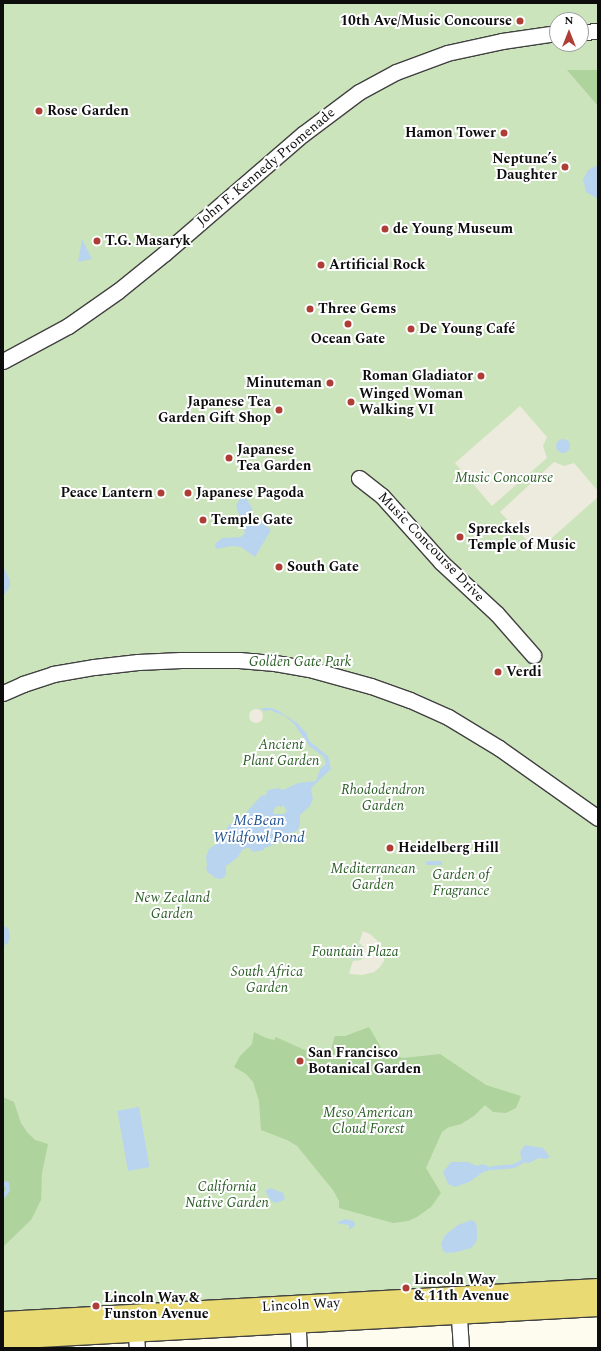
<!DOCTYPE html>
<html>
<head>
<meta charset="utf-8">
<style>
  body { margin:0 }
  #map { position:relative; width:601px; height:1351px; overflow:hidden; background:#fdfcef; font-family:Spectral,serif }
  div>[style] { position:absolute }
  .green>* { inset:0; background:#cce4bc }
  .forest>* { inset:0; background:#afd39d }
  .plaza>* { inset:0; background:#edeade }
  .round { border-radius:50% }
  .water>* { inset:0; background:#b9d4ef; transform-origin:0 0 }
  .stream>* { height:3.5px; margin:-1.75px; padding:0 1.75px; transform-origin:1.75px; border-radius:1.75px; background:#b9d4ef }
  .roads { filter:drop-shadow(1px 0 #404040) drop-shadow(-1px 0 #404040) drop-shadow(0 1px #404040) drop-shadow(0 -1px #404040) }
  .minor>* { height:15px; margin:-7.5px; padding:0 7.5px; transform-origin:7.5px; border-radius:7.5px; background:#fff }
  .major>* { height:19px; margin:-9.5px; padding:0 9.5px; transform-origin:9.5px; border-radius:9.5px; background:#e9da73 }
  .dots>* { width:11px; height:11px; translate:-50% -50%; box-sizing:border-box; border:2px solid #fff; border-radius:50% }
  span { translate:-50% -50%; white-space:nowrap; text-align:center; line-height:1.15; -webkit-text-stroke:4px #fff; paint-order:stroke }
  .poi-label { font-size:14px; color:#0d0d0d; font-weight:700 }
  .right { translate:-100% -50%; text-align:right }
  .left { translate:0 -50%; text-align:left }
  .street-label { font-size:14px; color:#0d0d0d }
  .park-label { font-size:14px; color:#2a5d25; font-style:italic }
  .water-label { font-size:15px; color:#245591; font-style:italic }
  .frame { position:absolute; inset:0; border:4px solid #0d0d0d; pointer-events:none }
  .north { position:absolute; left:549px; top:12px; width:40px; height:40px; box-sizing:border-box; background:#fff; border:1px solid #9e9e9e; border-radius:50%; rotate:0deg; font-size:11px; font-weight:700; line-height:16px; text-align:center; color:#0d0d0d }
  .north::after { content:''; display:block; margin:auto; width:14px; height:18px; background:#ad3d35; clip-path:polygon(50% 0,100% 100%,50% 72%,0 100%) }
</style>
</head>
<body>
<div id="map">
  <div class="green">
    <div style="clip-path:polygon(evenodd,3px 3px,598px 3px,598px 1281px,3px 1314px,3px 3px,557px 20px,581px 20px,581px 44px,557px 44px,557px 20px)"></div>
  </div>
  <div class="forest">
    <div style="clip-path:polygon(567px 70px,598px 70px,598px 106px)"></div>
    <div style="clip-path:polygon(369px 1027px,382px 1049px,389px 1054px,403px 1058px,440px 1054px,486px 1085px,521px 1096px,516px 1108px,506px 1113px,493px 1112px,485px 1105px,474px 1116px,461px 1124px,449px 1127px,442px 1132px,426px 1168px,441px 1193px,431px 1207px,417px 1217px,408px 1221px,393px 1223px,339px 1208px,339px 1201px,333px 1190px,297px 1146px,287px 1140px,261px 1130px,259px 1101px,253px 1082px,246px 1074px,234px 1067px,240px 1056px,252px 1044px,254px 1032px,266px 1038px,274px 1040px,276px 1037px,307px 1051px,314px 1060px,329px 1056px,335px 1036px,345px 1036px)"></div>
    <div style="clip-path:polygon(3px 1097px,14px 1102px,21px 1123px,27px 1132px,35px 1140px,48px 1144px,42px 1173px,41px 1200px,31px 1220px,3px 1247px)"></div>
  </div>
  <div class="plaza">
    <div style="clip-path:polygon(520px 406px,547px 437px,543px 446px,547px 458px,492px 506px,455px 463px)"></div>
    <div style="clip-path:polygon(554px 462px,564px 466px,574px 463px,598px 491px,598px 497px,537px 551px,500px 512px)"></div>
    <div class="round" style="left:249px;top:709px;width:14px;height:14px"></div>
    <div style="clip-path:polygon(363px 931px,370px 934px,381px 944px,384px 955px,384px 961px,380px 967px,374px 972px,362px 975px,351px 974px,349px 973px,353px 961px,361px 960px,365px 954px,363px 946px,359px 943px)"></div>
  </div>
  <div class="water">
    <div style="clip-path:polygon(598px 165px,598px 199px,586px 192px,583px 180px,588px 170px)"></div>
    <div style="clip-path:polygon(82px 239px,92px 259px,78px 262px)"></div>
    <div class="round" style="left:556px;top:439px;width:14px;height:14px"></div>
    <div style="clip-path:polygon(243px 493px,252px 508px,253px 514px,271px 530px,255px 557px,241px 547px,232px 546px,216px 549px,215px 544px,222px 538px,241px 537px,245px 533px,236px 506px)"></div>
    <div style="clip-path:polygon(3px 566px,10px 581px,10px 587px,3px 596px)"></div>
    <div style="clip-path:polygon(evenodd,260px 708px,271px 708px,277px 710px,297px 723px,307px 734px,309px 741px,328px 756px,331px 769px,311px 788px,313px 799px,310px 806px,300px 815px,300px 825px,297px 831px,288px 834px,286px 840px,264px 848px,264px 850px,253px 852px,249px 848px,243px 849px,237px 858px,226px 866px,226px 876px,221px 879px,215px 878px,211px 874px,208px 873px,206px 869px,207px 866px,206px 856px,209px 849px,221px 841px,229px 825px,245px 814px,262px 795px,265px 796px,268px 790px,278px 788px,283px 790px,298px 783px,316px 781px,320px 769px,326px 764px,324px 757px,309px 746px,295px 725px,285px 716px,270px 710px,264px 711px,260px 708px,283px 805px,287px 811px,284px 814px,273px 814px,274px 809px,277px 806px,282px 807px,283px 805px)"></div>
    <div style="clip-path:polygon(3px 926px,8px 928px,10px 936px,8px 943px,3px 946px)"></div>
    <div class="round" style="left:348px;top:945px;width:14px;height:14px"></div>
    <div style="left:139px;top:1107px;width:61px;height:22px;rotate:80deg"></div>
    <div style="clip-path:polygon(525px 1145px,543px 1148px,550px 1157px,546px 1159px,539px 1158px,529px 1163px,522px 1162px,520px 1152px)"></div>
    <div style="clip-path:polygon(451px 1162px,468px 1162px,477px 1166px,482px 1164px,493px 1168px,488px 1171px,485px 1171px,469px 1182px,455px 1187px,448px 1184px,443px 1172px)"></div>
    <div style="clip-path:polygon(3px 1181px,9px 1182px,10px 1191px,3px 1200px,3px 1194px,6px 1188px,3px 1186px)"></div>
    <div style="clip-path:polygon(270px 1188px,283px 1193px,285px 1199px,277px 1203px,271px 1201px,265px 1191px)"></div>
    <div style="clip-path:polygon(345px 1219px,354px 1221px,355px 1226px,349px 1230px,349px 1225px,336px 1223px)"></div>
    <div style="clip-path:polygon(472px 1220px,476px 1223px,477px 1229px,477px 1239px,475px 1244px,471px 1248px,457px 1252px,446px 1253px,443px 1251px,441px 1244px,445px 1235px,458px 1225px)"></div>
  </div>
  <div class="stream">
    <div style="left:428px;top:863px;width:12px"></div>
    <div style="left:493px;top:1168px;width:21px;rotate:-5deg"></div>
    <div style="left:514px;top:1166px;width:9px;rotate:-27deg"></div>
  </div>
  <div class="roads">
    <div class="minor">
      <div style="left:581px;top:32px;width:17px;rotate:-3deg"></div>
      <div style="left:3px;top:361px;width:74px;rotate:-28.3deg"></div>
      <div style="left:68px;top:326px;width:61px;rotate:-35deg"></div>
      <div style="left:118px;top:291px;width:60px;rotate:-39deg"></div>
      <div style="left:165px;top:253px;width:182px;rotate:-40.8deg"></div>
      <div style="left:303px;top:134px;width:70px;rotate:-36.9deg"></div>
      <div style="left:359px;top:92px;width:42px;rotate:-28.4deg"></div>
      <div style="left:396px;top:72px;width:54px;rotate:-20.4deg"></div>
      <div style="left:447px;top:53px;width:56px;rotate:-12.3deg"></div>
      <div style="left:502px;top:41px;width:56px;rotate:-8.3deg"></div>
      <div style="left:359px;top:478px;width:29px;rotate:38deg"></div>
      <div style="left:382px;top:496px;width:89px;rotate:48.2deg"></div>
      <div style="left:441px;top:562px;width:76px;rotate:42.9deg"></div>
      <div style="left:497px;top:614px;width:55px;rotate:48.7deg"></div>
      <div style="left:3px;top:693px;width:22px;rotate:-24deg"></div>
      <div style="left:23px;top:684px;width:32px;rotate:-18deg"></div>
      <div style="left:53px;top:674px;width:42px;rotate:-9.7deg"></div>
      <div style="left:94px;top:667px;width:44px;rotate:-6.5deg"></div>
      <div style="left:138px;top:662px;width:43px;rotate:-2.7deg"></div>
      <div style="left:181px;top:660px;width:58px"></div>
      <div style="left:239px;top:660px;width:36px;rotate:5deg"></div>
      <div style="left:275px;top:663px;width:39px;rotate:10deg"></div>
      <div style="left:313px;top:670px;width:60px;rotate:15.4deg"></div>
      <div style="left:371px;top:686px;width:41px;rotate:19.7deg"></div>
      <div style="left:410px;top:700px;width:42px;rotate:24.1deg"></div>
      <div style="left:448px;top:717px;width:60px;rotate:31.3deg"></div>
      <div style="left:499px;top:748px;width:121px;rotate:35.3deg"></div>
      <div style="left:458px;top:1303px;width:45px;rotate:86.2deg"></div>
      <div style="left:297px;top:1313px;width:35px;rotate:87deg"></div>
      <div style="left:135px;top:1321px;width:27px;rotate:86deg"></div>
    </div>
    <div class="major">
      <div style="left:3px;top:1321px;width:596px;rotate:-3.17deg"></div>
      <div style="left:3px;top:1339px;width:596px;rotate:-3.17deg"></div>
    </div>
  </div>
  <div class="dots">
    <div style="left:520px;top:21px;background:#ad3d35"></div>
    <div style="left:39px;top:111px;background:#ad3d35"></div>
    <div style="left:504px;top:133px;background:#ad3d35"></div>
    <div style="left:565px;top:167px;background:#ad3d35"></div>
    <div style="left:385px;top:229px;background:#ad3d35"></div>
    <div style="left:97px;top:241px;background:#ad3d35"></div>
    <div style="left:321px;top:265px;background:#ad3d35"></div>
    <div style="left:310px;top:309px;background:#ad3d35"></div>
    <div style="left:348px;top:324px;background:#ad3d35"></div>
    <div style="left:411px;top:329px;background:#ad3d35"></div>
    <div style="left:481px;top:376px;background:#ad3d35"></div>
    <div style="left:330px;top:383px;background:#ad3d35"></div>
    <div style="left:351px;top:402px;background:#ad3d35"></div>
    <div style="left:279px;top:410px;background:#ad3d35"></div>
    <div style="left:229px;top:458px;background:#ad3d35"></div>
    <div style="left:161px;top:493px;background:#ad3d35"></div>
    <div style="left:188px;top:493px;background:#ad3d35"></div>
    <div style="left:203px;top:520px;background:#ad3d35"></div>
    <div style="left:460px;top:537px;background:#ad3d35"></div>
    <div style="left:279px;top:567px;background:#ad3d35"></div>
    <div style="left:498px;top:672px;background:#ad3d35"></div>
    <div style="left:390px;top:848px;background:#ad3d35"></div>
    <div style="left:300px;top:1061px;background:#ad3d35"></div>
    <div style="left:406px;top:1288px;background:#ad3d35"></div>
    <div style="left:96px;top:1306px;background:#ad3d35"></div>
  </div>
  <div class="poi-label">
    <span class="right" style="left:512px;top:21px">10th Ave/Music Concourse</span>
    <span class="left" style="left:47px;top:111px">Rose Garden</span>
    <span class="right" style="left:496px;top:133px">Hamon Tower</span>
    <span class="right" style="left:557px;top:167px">Neptune’s<br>Daughter</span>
    <span class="left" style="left:393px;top:229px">de Young Museum</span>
    <span class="left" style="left:105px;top:241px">T.G. Masaryk</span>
    <span class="left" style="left:329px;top:265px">Artificial Rock</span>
    <span class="left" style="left:318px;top:309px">Three Gems</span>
    <span class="left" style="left:419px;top:329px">De Young Café</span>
    <span style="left:348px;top:339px">Ocean Gate</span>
    <span class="right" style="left:473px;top:376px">Roman Gladiator</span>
    <span class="right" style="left:322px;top:383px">Minuteman</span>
    <span class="left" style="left:359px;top:402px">Winged Woman<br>Walking VI</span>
    <span class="right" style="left:271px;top:410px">Japanese Tea<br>Garden Gift Shop</span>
    <span class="left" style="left:237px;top:458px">Japanese<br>Tea Garden</span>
    <span class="right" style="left:153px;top:493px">Peace Lantern</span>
    <span class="left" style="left:196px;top:493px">Japanese Pagoda</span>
    <span class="left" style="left:211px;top:520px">Temple Gate</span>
    <span class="left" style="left:468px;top:537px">Spreckels<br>Temple of Music</span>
    <span class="left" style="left:287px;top:567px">South Gate</span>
    <span class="left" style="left:506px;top:672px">Verdi</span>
    <span class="left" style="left:398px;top:848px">Heidelberg Hill</span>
    <span class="left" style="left:308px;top:1061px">San Francisco<br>Botanical Garden</span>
    <span class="left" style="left:414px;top:1288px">Lincoln Way<br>&amp; 11th Avenue</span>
    <span class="left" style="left:104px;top:1306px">Lincoln Way &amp;<br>Funston Avenue</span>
  </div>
  <div class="street-label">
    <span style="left:266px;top:167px;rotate:-40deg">John F. Kennedy Promenade</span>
    <span style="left:431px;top:547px;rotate:46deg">Music Concourse Drive</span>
    <span style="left:301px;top:1305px;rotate:-3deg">Lincoln Way</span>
  </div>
  <div class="park-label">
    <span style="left:504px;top:478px">Music Concourse</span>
    <span style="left:300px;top:662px">Golden Gate Park</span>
    <span style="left:281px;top:753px">Ancient<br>Plant Garden</span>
    <span style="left:383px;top:798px">Rhododendron<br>Garden</span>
    <span style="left:373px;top:877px">Mediterranean<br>Garden</span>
    <span style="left:461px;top:883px">Garden of<br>Fragrance</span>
    <span style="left:172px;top:906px">New Zealand<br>Garden</span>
    <span style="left:355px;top:952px">Fountain Plaza</span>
    <span style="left:267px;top:980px">South Africa<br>Garden</span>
    <span style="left:368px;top:1121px">Meso American<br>Cloud Forest</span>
    <span style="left:227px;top:1195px">California<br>Native Garden</span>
  </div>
  <div class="water-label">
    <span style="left:259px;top:829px">McBean<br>Wildfowl Pond</span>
  </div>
  <div class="frame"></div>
  <div class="north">N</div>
</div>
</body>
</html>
